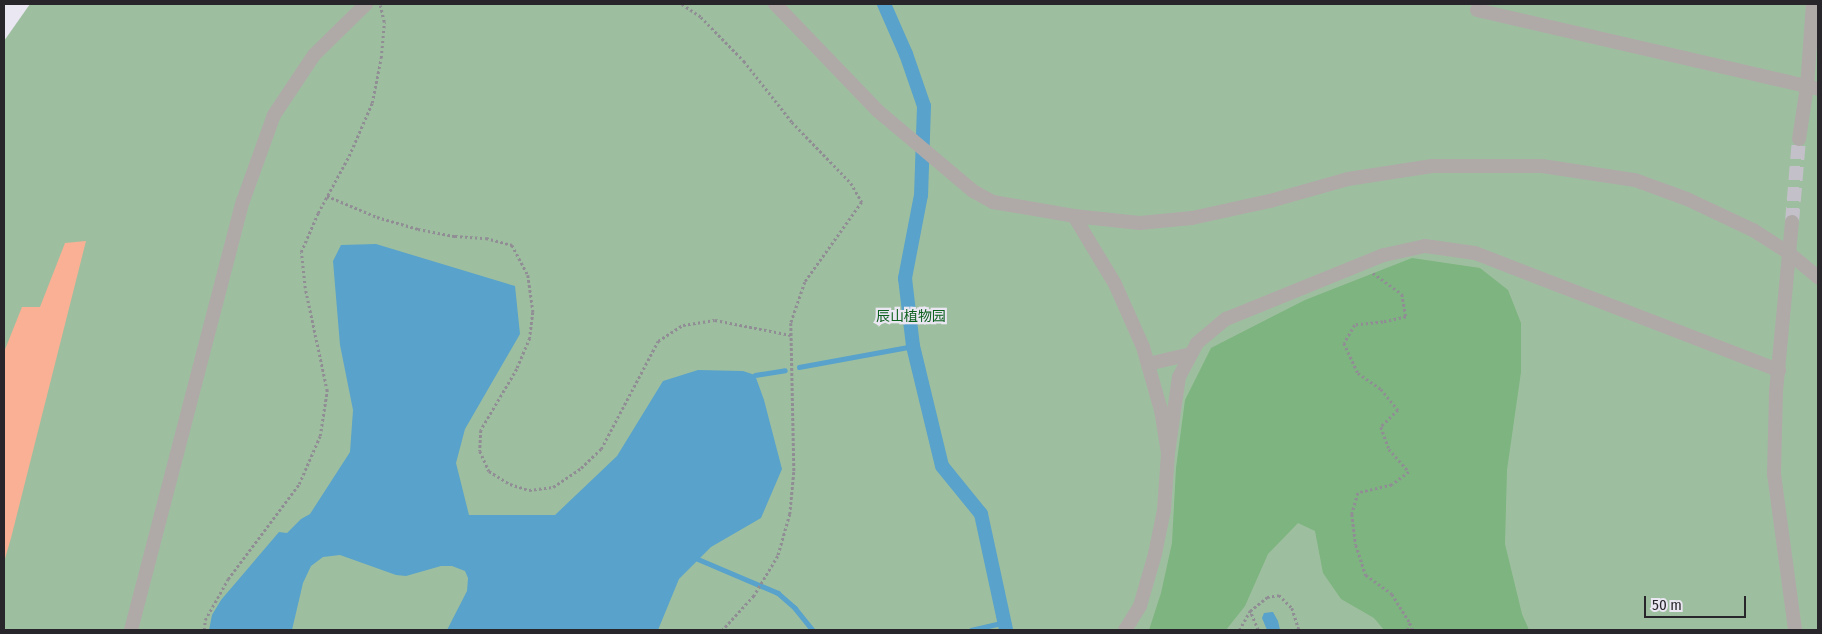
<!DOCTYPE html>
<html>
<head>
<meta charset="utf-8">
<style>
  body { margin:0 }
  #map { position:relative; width:1822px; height:634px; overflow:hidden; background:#eae6f2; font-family:"Fira Sans Condensed","Noto Sans SC",sans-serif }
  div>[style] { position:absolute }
  .green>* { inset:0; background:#9ebf9f }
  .forest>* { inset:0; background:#7db47f }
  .water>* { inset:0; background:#58a2cb }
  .stream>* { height:4.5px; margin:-2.25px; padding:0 2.25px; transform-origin:2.25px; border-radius:2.25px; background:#58a2cb }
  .canal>* { height:14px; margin:-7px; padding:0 7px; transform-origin:7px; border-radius:7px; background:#58a2cb }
  .building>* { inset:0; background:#fab094 }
  .minor-tunnel>* { height:14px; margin-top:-7px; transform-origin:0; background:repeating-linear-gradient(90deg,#c3c0ca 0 14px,transparent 0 21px) }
  .path>* { height:2.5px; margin-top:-1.25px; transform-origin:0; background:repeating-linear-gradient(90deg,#908d95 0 2.5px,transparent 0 5px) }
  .minor>* { height:14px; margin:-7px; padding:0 7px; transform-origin:7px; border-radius:7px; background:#afaaa8 }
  span { translate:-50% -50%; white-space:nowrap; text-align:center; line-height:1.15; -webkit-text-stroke:4.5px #eae6f2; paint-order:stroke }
  .park-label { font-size:14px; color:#0c601d }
  .frame { position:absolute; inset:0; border:5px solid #28262a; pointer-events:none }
  .scale { position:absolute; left:1644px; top:596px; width:102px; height:22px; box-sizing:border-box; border:2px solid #28262a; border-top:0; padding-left:6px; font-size:15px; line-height:18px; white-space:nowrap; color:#28262a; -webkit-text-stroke:4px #eae6f2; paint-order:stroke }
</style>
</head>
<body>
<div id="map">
  <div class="green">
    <div style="clip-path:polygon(30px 4px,1818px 4px,1818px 630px,4px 630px,4px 41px)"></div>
  </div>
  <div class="forest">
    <div style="clip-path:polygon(1412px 258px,1480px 268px,1508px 290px,1521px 323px,1521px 372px,1507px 470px,1505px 544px,1522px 614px,1529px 630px,1384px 630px,1374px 618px,1341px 599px,1323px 573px,1315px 531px,1298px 523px,1268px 554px,1245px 606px,1226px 630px,1149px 630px,1161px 593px,1172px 543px,1176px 468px,1185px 400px,1211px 348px,1305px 300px)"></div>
  </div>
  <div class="water">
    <div style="clip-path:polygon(376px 244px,515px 286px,520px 334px,465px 429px,456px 463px,469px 515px,555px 515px,617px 456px,663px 381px,698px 370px,743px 371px,755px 375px,764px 400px,782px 469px,761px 518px,711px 547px,679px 579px,658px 630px,447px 630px,467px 591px,468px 578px,465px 571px,452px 566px,441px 566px,406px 576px,396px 575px,340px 555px,323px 557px,311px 566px,303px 583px,292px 630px,209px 630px,212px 615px,221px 600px,279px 532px,287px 533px,301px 519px,310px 514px,350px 452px,353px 410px,340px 345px,333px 261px,341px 245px)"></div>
    <div style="clip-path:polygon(1273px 612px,1278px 621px,1280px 630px,1267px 630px,1262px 618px,1264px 613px)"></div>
  </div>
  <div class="stream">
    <div style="left:799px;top:367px;width:116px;rotate:-10.4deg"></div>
    <div style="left:755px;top:375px;width:30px;rotate:-9deg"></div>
    <div style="left:698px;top:559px;width:87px;rotate:23deg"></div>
    <div style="left:778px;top:593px;width:23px;rotate:41deg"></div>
    <div style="left:795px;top:608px;width:28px;rotate:51deg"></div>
    <div style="left:971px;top:630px;width:35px;rotate:-13deg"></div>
  </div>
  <div class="canal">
    <div style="left:884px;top:4px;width:55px;rotate:66.3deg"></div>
    <div style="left:906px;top:54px;width:55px;rotate:70.9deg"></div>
    <div style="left:924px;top:106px;width:89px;rotate:91.9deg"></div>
    <div style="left:921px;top:195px;width:85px;rotate:100.9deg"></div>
    <div style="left:905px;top:278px;width:68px;rotate:83.3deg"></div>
    <div style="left:913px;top:346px;width:123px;rotate:76.4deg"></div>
    <div style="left:942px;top:466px;width:62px;rotate:50.9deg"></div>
    <div style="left:981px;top:514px;width:119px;rotate:77.8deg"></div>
  </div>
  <div class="building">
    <div style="clip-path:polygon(86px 241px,11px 538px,4px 562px,4px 352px,22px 307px,40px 307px,65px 243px)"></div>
  </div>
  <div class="minor-tunnel">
    <div style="left:1792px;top:222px;width:83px;rotate:-85.2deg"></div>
  </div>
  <div class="path">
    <div style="left:682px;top:4px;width:23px;rotate:34deg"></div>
    <div style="left:701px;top:17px;width:62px;rotate:45.7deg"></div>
    <div style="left:744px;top:61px;width:78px;rotate:51.8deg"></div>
    <div style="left:792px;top:122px;width:85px;rotate:46deg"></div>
    <div style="left:851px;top:183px;width:22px;rotate:60deg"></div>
    <div style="left:862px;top:202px;width:98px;rotate:125.5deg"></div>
    <div style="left:805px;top:282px;width:43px;rotate:108.9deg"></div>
    <div style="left:791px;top:323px;width:149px;rotate:88.8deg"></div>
    <div style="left:794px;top:472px;width:42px;rotate:95.4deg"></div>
    <div style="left:790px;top:514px;width:44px;rotate:105.9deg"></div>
    <div style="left:778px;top:556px;width:47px;rotate:121deg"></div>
    <div style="left:754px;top:596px;width:46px;rotate:132.4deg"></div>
    <div style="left:327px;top:196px;width:54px;rotate:22.8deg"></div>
    <div style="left:377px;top:217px;width:43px;rotate:16.3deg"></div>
    <div style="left:418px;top:229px;width:38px;rotate:11deg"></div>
    <div style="left:455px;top:236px;width:31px;rotate:4deg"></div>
    <div style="left:486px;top:238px;width:27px;rotate:15deg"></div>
    <div style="left:512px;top:245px;width:34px;rotate:62deg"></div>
    <div style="left:528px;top:275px;width:37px;rotate:82deg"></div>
    <div style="left:533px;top:312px;width:26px;rotate:97deg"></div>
    <div style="left:530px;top:338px;width:34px;rotate:113deg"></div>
    <div style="left:517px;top:369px;width:71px;rotate:120.5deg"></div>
    <div style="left:481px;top:430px;width:21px;rotate:93deg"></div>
    <div style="left:480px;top:451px;width:22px;rotate:66deg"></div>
    <div style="left:489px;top:471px;width:25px;rotate:32deg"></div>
    <div style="left:510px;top:484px;width:20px;rotate:18deg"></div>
    <div style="left:529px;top:490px;width:24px;rotate:-7deg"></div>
    <div style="left:553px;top:487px;width:34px;rotate:-34deg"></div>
    <div style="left:581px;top:468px;width:28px;rotate:-44deg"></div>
    <div style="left:601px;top:449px;width:122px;rotate:-62.2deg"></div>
    <div style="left:658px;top:341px;width:30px;rotate:-33deg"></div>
    <div style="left:683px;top:325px;width:32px;rotate:-9deg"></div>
    <div style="left:715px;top:320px;width:77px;rotate:11.2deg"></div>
    <div style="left:1373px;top:273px;width:36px;rotate:36deg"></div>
    <div style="left:1402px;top:294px;width:23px;rotate:80deg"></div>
    <div style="left:1406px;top:317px;width:24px;rotate:168deg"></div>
    <div style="left:1383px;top:322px;width:28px;rotate:174deg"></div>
    <div style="left:1355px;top:325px;width:21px;rotate:121deg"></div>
    <div style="left:1344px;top:343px;width:33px;rotate:65deg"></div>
    <div style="left:1358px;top:373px;width:28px;rotate:35deg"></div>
    <div style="left:1381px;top:389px;width:27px;rotate:51deg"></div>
    <div style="left:1398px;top:410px;width:24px;rotate:135deg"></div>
    <div style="left:1381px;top:427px;width:23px;rotate:70deg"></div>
    <div style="left:1389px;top:449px;width:30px;rotate:49deg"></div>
    <div style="left:1409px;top:472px;width:21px;rotate:143deg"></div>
    <div style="left:1392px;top:485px;width:35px;rotate:167deg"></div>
    <div style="left:1358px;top:493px;width:22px;rotate:106deg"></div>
    <div style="left:1352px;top:514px;width:31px;rotate:83deg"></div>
    <div style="left:1356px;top:545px;width:32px;rotate:72deg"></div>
    <div style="left:1366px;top:575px;width:32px;rotate:36deg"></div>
    <div style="left:1392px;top:594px;width:34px;rotate:58deg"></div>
    <div style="left:204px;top:630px;width:10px;rotate:-84deg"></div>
    <div style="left:205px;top:620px;width:47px;rotate:-60.7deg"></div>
    <div style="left:228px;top:579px;width:119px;rotate:-53.2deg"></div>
    <div style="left:299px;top:484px;width:52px;rotate:-66.4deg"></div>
    <div style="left:320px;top:436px;width:46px;rotate:-81.2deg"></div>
    <div style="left:327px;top:391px;width:105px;rotate:-102.1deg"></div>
    <div style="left:305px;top:288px;width:36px;rotate:-96deg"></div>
    <div style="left:301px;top:252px;width:43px;rotate:-66.4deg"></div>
    <div style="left:318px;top:213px;width:65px;rotate:-61.5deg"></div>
    <div style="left:349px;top:156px;width:58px;rotate:-66.5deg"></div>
    <div style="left:372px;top:103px;width:46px;rotate:-78.7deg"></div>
    <div style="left:381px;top:58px;width:36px;rotate:-85deg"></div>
    <div style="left:384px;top:22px;width:17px;rotate:-103deg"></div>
    <div style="left:1239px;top:630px;width:22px;rotate:-60deg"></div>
    <div style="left:1258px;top:630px;width:21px;rotate:-113deg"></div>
    <div style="left:1250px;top:611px;width:22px;rotate:-39deg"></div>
    <div style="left:1267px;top:597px;width:12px;rotate:-9deg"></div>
    <div style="left:1279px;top:595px;width:18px;rotate:45deg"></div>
    <div style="left:1292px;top:608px;width:23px;rotate:72deg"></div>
    <div style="left:1407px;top:630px;width:8px;rotate:-67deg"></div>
    <div style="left:1410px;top:623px;width:8px;rotate:67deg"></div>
  </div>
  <div class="minor">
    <div style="left:775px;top:4px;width:149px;rotate:46.1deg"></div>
    <div style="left:878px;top:111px;width:124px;rotate:40.1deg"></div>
    <div style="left:973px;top:191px;width:23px;rotate:29deg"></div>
    <div style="left:993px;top:202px;width:82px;rotate:9.8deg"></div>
    <div style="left:1074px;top:216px;width:66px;rotate:6.1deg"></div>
    <div style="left:1140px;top:223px;width:52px;rotate:-5.5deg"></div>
    <div style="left:1192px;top:218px;width:80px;rotate:-12.3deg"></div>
    <div style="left:1270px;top:201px;width:81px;rotate:-15.8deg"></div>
    <div style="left:1348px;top:179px;width:85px;rotate:-8.8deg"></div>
    <div style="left:1432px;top:166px;width:110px"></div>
    <div style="left:1542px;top:166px;width:94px;rotate:8.6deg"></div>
    <div style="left:1635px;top:180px;width:55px;rotate:20.1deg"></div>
    <div style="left:1687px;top:199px;width:73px;rotate:25.2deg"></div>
    <div style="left:1753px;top:230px;width:43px;rotate:32.6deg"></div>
    <div style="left:1789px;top:253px;width:38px;rotate:40deg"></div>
    <div style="left:1477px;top:10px;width:350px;rotate:13deg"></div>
    <div style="left:1799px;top:139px;width:53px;rotate:-81.3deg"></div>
    <div style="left:1807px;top:87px;width:83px;rotate:-85.9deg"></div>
    <div style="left:1074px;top:216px;width:79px;rotate:58.9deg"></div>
    <div style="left:1115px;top:284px;width:69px;rotate:66deg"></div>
    <div style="left:1143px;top:347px;width:66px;rotate:74.1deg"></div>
    <div style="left:1161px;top:410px;width:44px;rotate:80.8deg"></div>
    <div style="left:1168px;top:453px;width:57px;rotate:94deg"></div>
    <div style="left:1164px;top:510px;width:45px;rotate:101.6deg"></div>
    <div style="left:1155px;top:554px;width:54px;rotate:106.1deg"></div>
    <div style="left:1140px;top:606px;width:28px;rotate:122deg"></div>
    <div style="left:1792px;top:222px;width:171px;rotate:95.4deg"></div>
    <div style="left:1776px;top:392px;width:82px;rotate:91.4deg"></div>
    <div style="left:1774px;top:474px;width:157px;rotate:82.3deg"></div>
    <div style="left:1148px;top:364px;width:44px;rotate:-13.1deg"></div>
    <div style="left:1168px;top:453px;width:77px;rotate:-81.8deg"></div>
    <div style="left:1179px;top:377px;width:38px;rotate:-62deg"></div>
    <div style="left:1197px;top:343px;width:38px;rotate:-40deg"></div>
    <div style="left:1226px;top:319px;width:170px;rotate:-22.1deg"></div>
    <div style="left:1384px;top:255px;width:42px;rotate:-12.4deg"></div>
    <div style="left:1425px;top:246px;width:50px;rotate:8deg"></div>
    <div style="left:1475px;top:253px;width:326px;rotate:21.1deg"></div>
    <div style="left:131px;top:630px;width:443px;rotate:-75.4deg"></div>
    <div style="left:243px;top:201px;width:91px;rotate:-70.2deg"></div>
    <div style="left:274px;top:115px;width:72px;rotate:-56.3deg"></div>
    <div style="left:314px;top:55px;width:73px;rotate:-44.4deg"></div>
  </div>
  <div class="park-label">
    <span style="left:911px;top:317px">辰山植物园</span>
  </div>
  <div class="frame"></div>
  <div class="scale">50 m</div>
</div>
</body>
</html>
